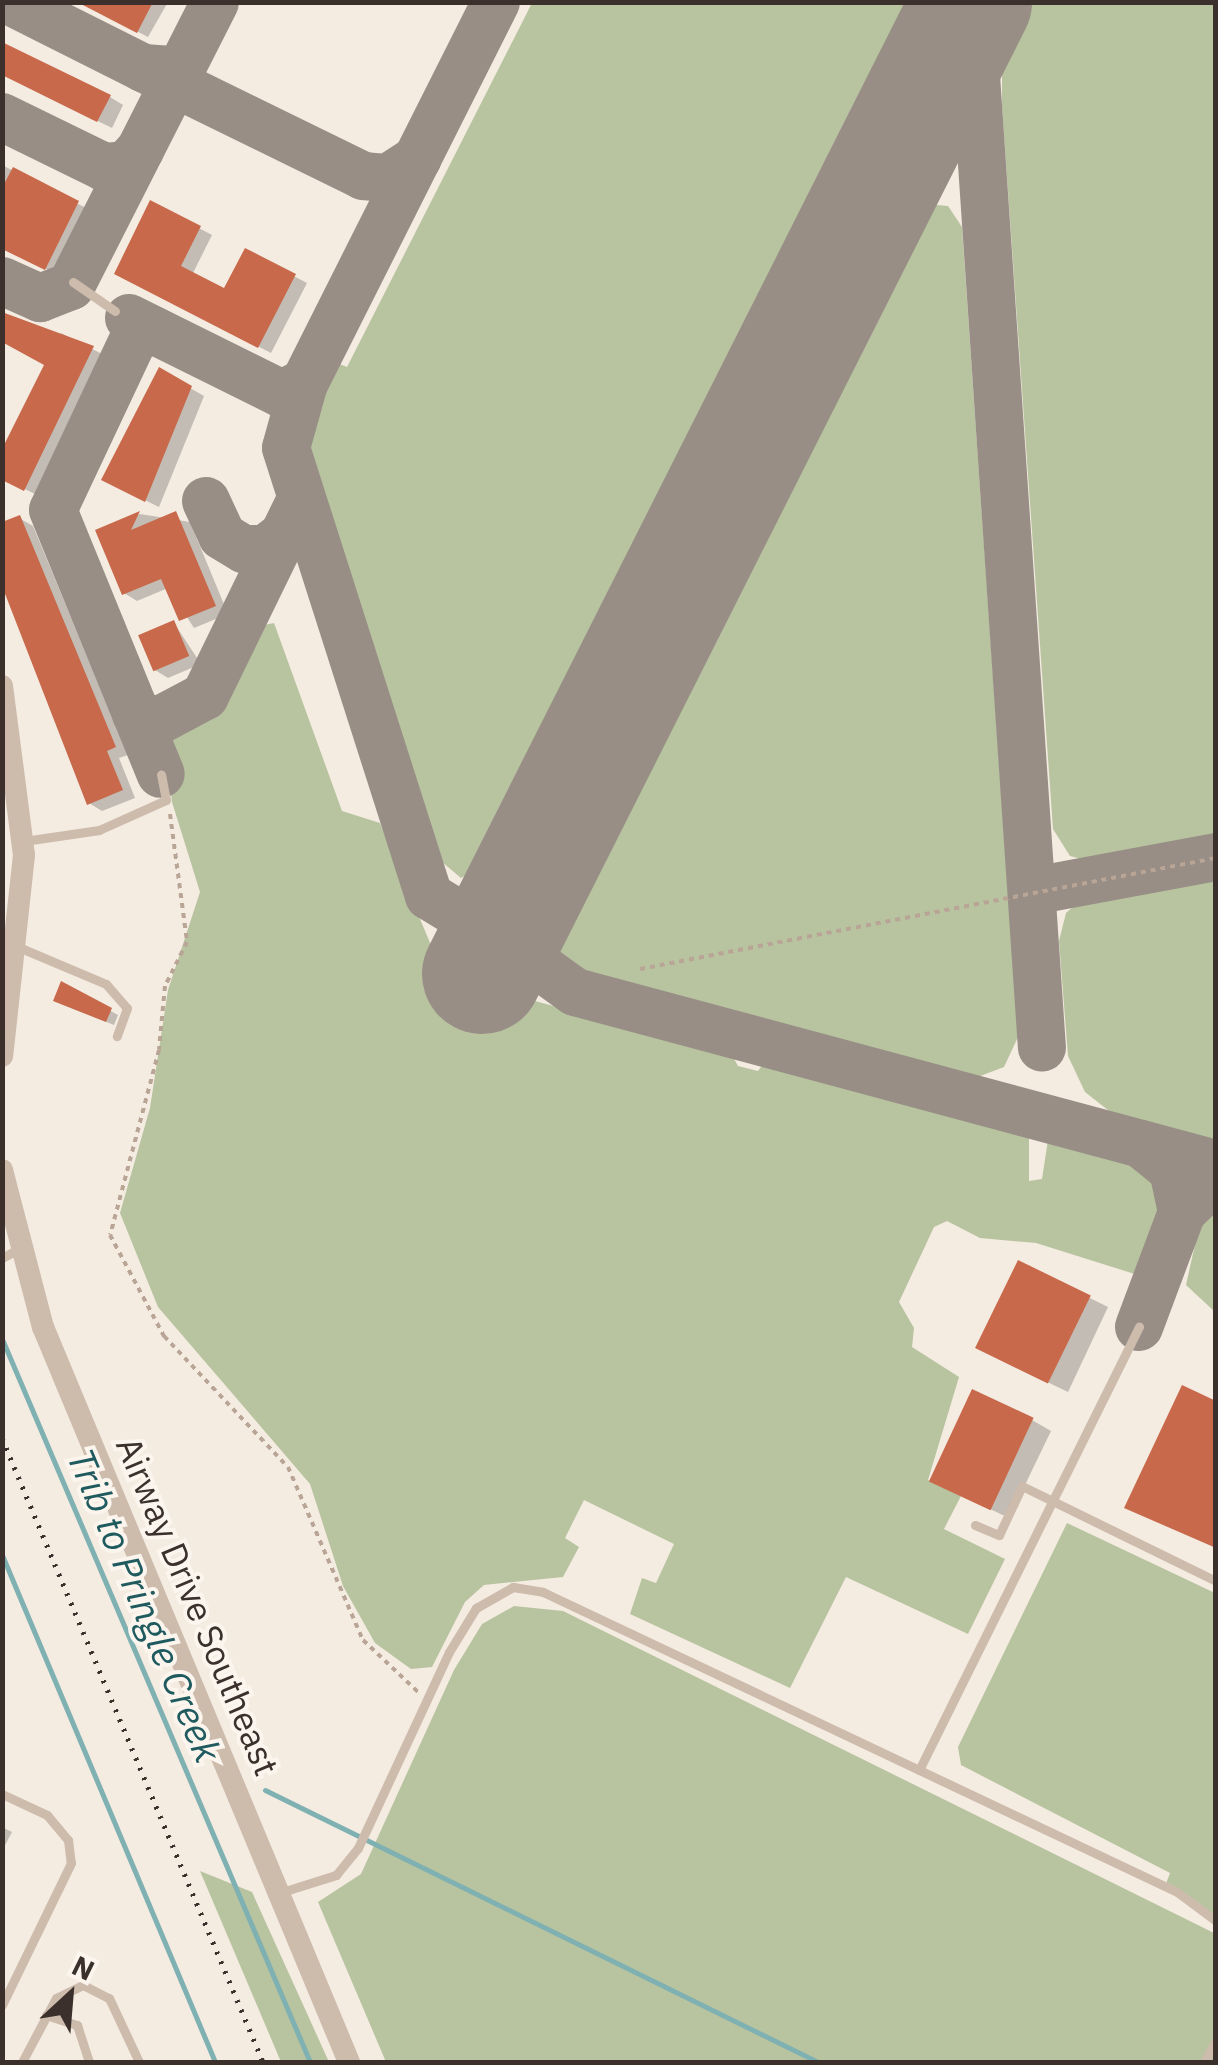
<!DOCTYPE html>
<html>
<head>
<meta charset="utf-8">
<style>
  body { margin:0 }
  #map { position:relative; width:1218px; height:2065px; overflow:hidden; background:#f4ebe1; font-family:"IBM Plex Sans",sans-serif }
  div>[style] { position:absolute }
  .green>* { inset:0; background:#b8c4a0 }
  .shadow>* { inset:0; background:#0003 }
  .stream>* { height:5px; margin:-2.5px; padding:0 2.5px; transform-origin:2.5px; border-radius:2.5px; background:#7fb0b2 }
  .taxiway>* { height:48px; margin:-24px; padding:0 24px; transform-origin:24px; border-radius:24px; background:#988e86 }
  .runway>* { height:120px; margin:-60px; padding:0 60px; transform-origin:60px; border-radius:60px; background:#988e86 }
  .building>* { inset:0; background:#c8694b; transform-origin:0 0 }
  .path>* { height:4px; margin-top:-2px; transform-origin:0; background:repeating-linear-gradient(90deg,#b9a596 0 5px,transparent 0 10px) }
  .service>* { height:9px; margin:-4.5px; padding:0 4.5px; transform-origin:4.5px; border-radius:4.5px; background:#cdbbac }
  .tertiary>* { height:22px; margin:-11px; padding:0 11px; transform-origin:11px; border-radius:11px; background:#cdbbac }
  .rail>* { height:5px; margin-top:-2.5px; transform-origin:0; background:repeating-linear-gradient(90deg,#3b302b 0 2.5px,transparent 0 10.5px) }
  span { translate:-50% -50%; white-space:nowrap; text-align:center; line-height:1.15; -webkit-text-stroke:8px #fbf5ee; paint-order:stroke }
  .street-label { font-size:35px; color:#3b302b }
  .water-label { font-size:38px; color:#1f5a5e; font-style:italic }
  .frame { position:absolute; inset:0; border:5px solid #3b302b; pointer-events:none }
  .north { position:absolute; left:20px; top:1945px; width:100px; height:100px; -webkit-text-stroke:8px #fbf5ee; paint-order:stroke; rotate:26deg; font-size:28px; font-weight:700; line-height:40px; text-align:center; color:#3b302b }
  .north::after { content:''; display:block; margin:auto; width:35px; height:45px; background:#3b302b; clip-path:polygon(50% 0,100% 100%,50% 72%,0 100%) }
</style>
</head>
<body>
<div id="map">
  <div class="green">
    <div style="clip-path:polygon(532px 3px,925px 3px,494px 860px,461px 878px,435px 856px,306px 441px,337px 363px,347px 367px)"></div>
    <div style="clip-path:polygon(1018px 3px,1215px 3px,1215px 842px,1101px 864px,1070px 856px,1053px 829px,1002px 106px,1002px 54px)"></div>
    <div style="clip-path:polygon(925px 204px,948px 206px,962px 227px,1018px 1037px,1004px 1067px,975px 1078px,585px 972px,559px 954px,554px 935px,911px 215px)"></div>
    <div style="clip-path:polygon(274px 623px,342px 811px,380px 823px,433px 950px,535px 1001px,732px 1055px,738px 1066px,758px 1071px,764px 1063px,1029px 1135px,1029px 1181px,1042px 1179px,1048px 1140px,1139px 1164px,1157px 1180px,1161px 1211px,1141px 1276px,1036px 1243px,980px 1238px,947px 1221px,934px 1227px,899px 1302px,914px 1328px,912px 1347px,959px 1377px,928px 1480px,961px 1496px,944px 1529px,1005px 1559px,968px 1634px,846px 1577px,790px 1688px,630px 1614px,642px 1578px,656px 1583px,674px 1544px,584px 1500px,565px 1538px,579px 1547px,563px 1577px,484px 1585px,465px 1602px,432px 1667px,411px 1669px,375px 1643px,343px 1586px,310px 1484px,158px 1307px,120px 1213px,150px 1108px,168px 990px,200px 892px,172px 802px,164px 735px,212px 703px,251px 628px)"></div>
    <div style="clip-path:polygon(1215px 871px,1216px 871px,1215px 1142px,1113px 1114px,1085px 1092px,1068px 1056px,1059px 941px,1066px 913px,1083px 898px)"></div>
    <div style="clip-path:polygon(1215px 1200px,1215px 1312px,1186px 1285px,1200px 1222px)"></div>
    <div style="clip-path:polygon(1067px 1523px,1215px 1593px,1215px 1919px,1164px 1889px,1170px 1873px,961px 1765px,958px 1747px)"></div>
    <div style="clip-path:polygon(514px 1606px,563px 1611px,1214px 1933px,1215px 2062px,386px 2062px,318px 1902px,361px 1874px,454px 1670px,482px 1624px)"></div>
    <div style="clip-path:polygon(200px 1871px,252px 1892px,329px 2062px,281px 2062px)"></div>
  </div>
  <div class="shadow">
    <div style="clip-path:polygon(79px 2px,168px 2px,148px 37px)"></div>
    <div style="clip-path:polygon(2px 74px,110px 97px,123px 105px,112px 128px)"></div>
    <div style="clip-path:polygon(2px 165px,90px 210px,58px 275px,2px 246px)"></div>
    <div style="clip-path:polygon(151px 203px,212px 235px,192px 275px,226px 292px,246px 251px,307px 283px,271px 353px,129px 280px)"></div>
    <div style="clip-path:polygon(61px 333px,104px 355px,37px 495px,2px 478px)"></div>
    <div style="clip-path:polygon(160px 371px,204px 396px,159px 507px,118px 487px)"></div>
    <div style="clip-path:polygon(140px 514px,190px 522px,228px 614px,194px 628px,168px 588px,137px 601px,124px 593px,98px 531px)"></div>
    <div style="clip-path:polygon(19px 518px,33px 526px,128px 755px,119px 758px,135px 798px,102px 811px,89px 803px)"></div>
    <div style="clip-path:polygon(174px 623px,201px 664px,168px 678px,155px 670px)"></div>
    <div style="clip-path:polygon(62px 984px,118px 1015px,114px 1025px,64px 1005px)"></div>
    <div style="clip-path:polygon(1019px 1263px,1108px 1307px,1068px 1392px,997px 1358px)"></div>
    <div style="clip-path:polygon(1032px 1420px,1051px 1431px,1009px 1518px,950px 1490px)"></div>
    <div style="clip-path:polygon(2px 1827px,12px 1832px,2px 1851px)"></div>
  </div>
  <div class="stream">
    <div style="left:2px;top:1339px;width:786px;rotate:66.93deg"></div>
    <div style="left:2px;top:1555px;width:550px;rotate:67.21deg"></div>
    <div style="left:265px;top:1790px;width:616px;rotate:26.19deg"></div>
  </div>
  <div class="taxiway">
    <div style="left:12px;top:2px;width:147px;rotate:26.7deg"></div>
    <div style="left:143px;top:68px;width:29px;rotate:4deg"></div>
    <div style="left:496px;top:2px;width:427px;rotate:116.7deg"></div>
    <div style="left:304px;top:383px;width:67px;rotate:105.5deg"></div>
    <div style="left:286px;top:448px;width:470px;rotate:72.3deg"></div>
    <div style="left:429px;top:896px;width:44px;rotate:31.2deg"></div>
    <div style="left:467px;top:919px;width:55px;rotate:-20.1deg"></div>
    <div style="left:519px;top:900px;width:69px;rotate:73.1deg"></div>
    <div style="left:539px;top:966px;width:44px;rotate:35.8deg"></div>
    <div style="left:575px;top:992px;width:664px;rotate:15.02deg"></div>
    <div style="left:971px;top:2px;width:1048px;rotate:86.12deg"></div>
    <div style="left:143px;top:68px;width:245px;rotate:26.1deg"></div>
    <div style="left:363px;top:176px;width:25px;rotate:5deg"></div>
    <div style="left:388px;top:178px;width:35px;rotate:-33deg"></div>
    <div style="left:2px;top:117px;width:114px;rotate:26.1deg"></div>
    <div style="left:104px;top:167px;width:22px;rotate:-5deg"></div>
    <div style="left:126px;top:165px;width:21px;rotate:-47deg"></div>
    <div style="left:2px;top:281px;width:42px;rotate:24.1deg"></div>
    <div style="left:40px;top:298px;width:33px;rotate:-21deg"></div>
    <div style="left:71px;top:286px;width:318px;rotate:-63.1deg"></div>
    <div style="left:129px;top:318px;width:171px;rotate:26.4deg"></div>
    <div style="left:282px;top:394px;width:25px;rotate:-27deg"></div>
    <div style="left:155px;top:331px;width:21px;rotate:166deg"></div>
    <div style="left:135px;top:336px;width:192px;rotate:115.2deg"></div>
    <div style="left:53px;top:510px;width:285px;rotate:67.8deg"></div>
    <div style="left:206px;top:501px;width:38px;rotate:65deg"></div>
    <div style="left:222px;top:536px;width:26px;rotate:31deg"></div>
    <div style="left:244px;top:549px;width:21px"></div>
    <div style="left:265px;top:549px;width:30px;rotate:-37deg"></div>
    <div style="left:136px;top:714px;width:23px;rotate:18deg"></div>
    <div style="left:158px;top:721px;width:53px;rotate:-28deg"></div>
    <div style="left:205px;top:696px;width:212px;rotate:-64deg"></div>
    <div style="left:1033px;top:891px;width:186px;rotate:-10.5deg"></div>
    <div style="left:1141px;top:1144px;width:41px;rotate:39.1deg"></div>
    <div style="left:1173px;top:1170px;width:43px;rotate:77.9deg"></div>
    <div style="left:1182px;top:1212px;width:47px;rotate:-44.1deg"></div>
    <div style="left:1139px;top:1327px;width:123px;rotate:-69.5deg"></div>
  </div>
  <div class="runway">
    <div style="left:482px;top:974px;width:1089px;rotate:-63.25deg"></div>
  </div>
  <div class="building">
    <div style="clip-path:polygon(77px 2px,153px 2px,137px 33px)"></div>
    <div style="clip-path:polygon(2px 42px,111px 95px,97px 122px,2px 75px)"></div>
    <div style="clip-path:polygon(13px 167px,79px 201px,45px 270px,2px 249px,2px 188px)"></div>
    <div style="clip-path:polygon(150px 200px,201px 226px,181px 266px,224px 288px,245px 248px,296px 274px,258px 348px,114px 274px)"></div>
    <div style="clip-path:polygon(2px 312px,94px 346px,24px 491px,2px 480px,2px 449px,44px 365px,2px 342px)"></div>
    <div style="clip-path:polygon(159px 367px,192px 386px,145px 502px,101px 480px)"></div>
    <div style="clip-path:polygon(140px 511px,131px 530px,176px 511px,216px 606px,179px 621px,161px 579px,122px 595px,95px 530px)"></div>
    <div style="clip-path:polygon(20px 515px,116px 747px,107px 751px,123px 790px,87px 805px,2px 586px,2px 522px)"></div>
    <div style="left:174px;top:620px;width:39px;height:39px;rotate:67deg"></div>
    <div style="clip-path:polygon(61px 981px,112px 1008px,106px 1022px,53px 1001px)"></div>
    <div style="left:1018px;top:1260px;width:81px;height:98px;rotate:26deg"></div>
    <div style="clip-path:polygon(1182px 1385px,1216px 1401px,1216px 1548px,1124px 1508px)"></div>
    <div style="left:972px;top:1389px;width:68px;height:102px;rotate:25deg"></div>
  </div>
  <div class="path">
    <div style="left:170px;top:814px;width:129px;rotate:82.4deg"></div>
    <div style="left:187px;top:942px;width:49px;rotate:116.6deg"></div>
    <div style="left:165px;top:986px;width:64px;rotate:95.4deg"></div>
    <div style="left:159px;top:1050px;width:191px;rotate:104.8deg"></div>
    <div style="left:110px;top:1235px;width:115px;rotate:61.9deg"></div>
    <div style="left:164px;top:1336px;width:180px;rotate:46.6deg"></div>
    <div style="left:288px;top:1467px;width:189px;rotate:66.6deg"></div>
    <div style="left:363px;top:1640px;width:77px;rotate:43.4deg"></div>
    <div style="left:640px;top:969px;width:587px;rotate:-10.91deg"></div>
  </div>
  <div class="service">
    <div style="left:73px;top:282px;width:51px;rotate:34.6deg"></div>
    <div style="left:24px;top:841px;width:76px;rotate:-8.3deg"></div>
    <div style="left:99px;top:830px;width:73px;rotate:-24.1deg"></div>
    <div style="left:166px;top:800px;width:26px;rotate:-101deg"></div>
    <div style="left:16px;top:946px;width:98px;rotate:22.9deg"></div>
    <div style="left:106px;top:984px;width:32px;rotate:49deg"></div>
    <div style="left:127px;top:1008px;width:30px;rotate:110deg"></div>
    <div style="left:2px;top:1258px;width:18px;rotate:-29deg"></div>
    <div style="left:975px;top:1525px;width:26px;rotate:23deg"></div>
    <div style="left:999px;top:1535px;width:54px;rotate:-64.9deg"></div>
    <div style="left:1022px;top:1486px;width:216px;rotate:26.1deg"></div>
    <div style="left:919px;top:1770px;width:495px;rotate:-63.6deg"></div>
    <div style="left:2px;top:1794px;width:50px;rotate:25deg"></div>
    <div style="left:47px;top:1815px;width:33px;rotate:50deg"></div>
    <div style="left:68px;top:1840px;width:23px;rotate:83deg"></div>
    <div style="left:71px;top:1863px;width:158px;rotate:115.9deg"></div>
    <div style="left:282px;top:1892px;width:57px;rotate:-17.5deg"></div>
    <div style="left:336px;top:1875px;width:35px;rotate:-51deg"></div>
    <div style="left:358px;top:1848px;width:216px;rotate:-65.1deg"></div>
    <div style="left:449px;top:1652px;width:52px;rotate:-58.5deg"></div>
    <div style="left:476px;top:1608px;width:43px;rotate:-29.6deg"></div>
    <div style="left:513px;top:1587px;width:30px;rotate:9deg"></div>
    <div style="left:543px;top:1592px;width:701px;rotate:25.32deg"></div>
    <div style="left:1177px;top:1892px;width:49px;rotate:36.6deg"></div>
    <div style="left:46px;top:2015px;width:33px;rotate:18deg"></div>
    <div style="left:77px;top:2025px;width:39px;rotate:72deg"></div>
    <div style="left:22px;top:2062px;width:72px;rotate:-62deg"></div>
    <div style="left:56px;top:1998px;width:30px;rotate:-26deg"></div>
    <div style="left:83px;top:1985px;width:29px;rotate:27deg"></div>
    <div style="left:109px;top:1998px;width:71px;rotate:64.9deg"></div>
    <div style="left:1204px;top:2062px;width:25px;rotate:-61deg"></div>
  </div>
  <div class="tertiary">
    <div style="left:2px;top:686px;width:170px;rotate:82.6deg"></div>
    <div style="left:24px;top:855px;width:202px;rotate:96.2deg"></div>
    <div style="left:2px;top:1170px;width:162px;rotate:75.4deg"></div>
    <div style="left:43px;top:1327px;width:796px;rotate:67.4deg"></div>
  </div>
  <div class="rail">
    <div style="left:2px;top:1438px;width:676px;rotate:67.3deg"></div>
  </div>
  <div class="street-label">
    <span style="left:198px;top:1606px;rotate:67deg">Airway Drive Southeast</span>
  </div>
  <div class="water-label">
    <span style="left:145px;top:1605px;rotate:67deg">Trib to Pringle Creek</span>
  </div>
  <div class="frame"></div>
  <div class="north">N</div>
</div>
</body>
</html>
